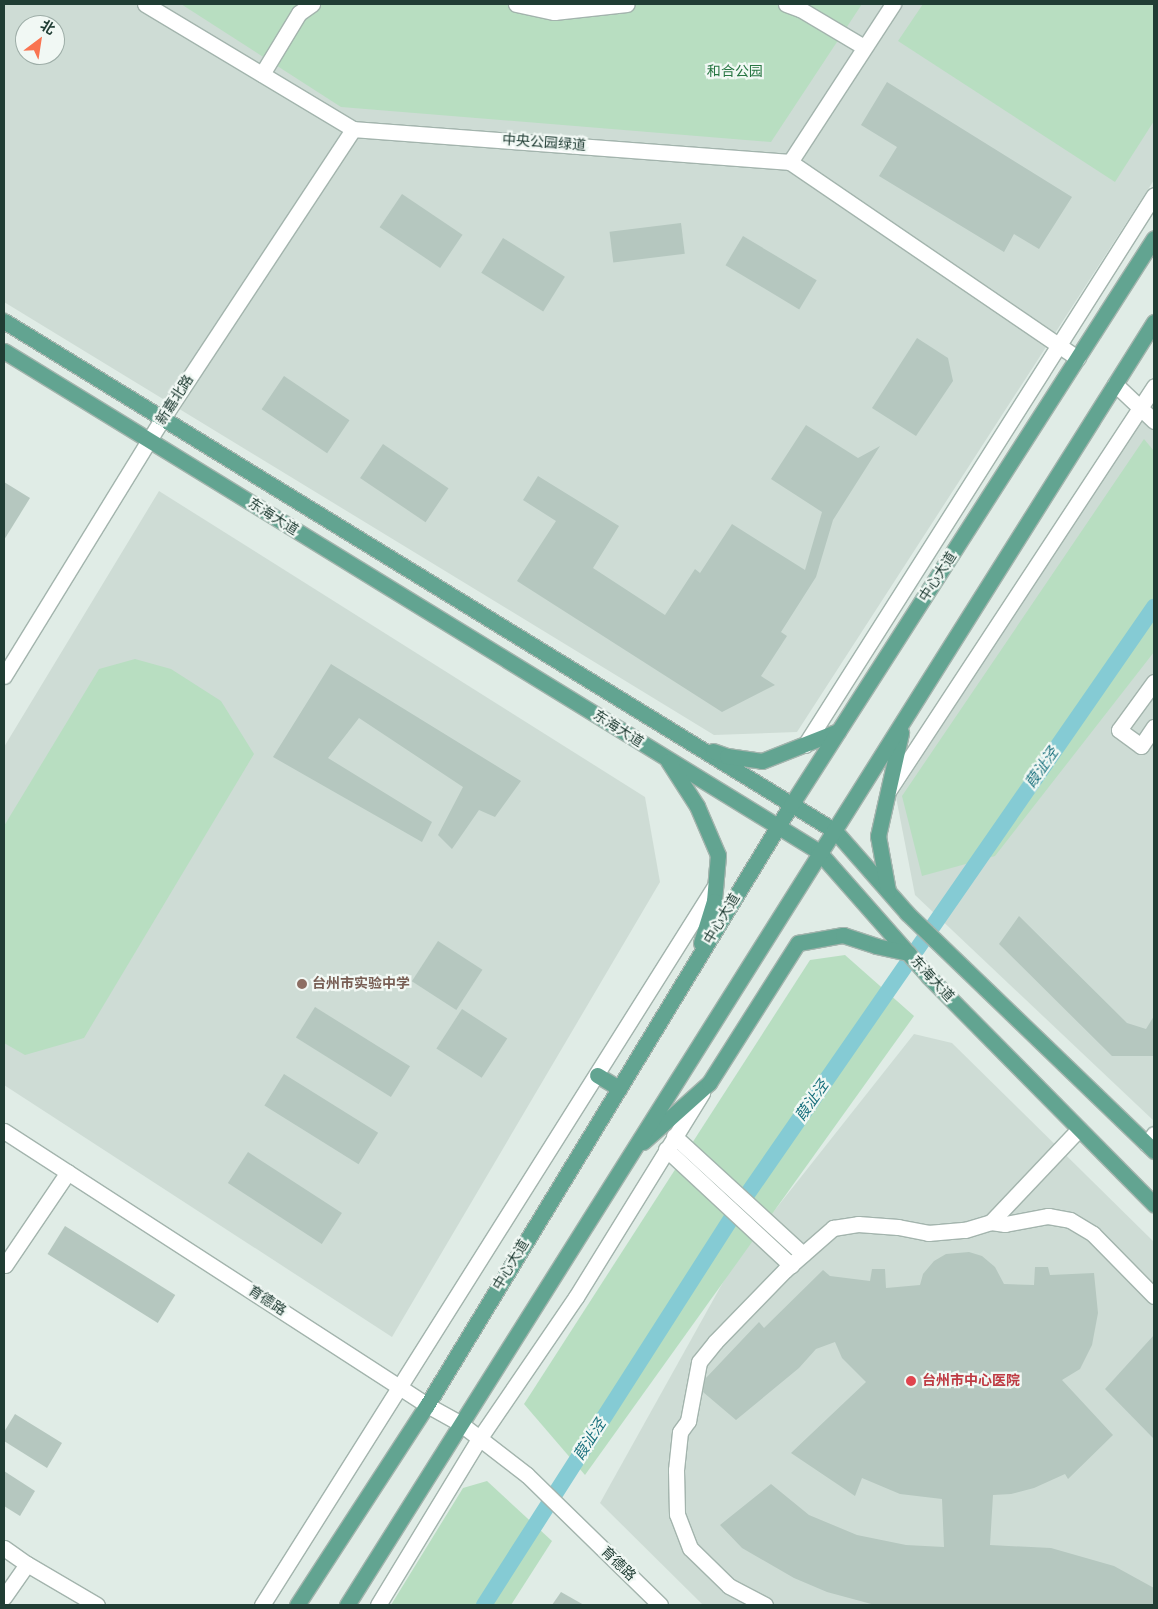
<!DOCTYPE html>
<html>
<head>
<meta charset="utf-8">
<style>
  body { margin:0 }
  #map { position:relative; width:1158px; height:1609px; overflow:hidden; background:#e0ece6; font-family:Figtree,"Noto Sans SC",sans-serif }
  div>[style] { position:absolute }
  .built>* { inset:0; background:#cedcd5 }
  .green>* { inset:0; background:#b8dec1 }
  .canal>* { height:16px; margin:-8px; padding:0 8px; transform-origin:8px; border-radius:8px; background:#85cbd4 }
  .building>* { inset:0; background:#b5c7bf; transform-origin:0 0 }
  .roads { filter:drop-shadow(1px 0 #a3b4ad) drop-shadow(-1px 0 #a3b4ad) drop-shadow(0 1px #a3b4ad) drop-shadow(0 -1px #a3b4ad) }
  .street>* { height:15px; margin:-7.5px; padding:0 7.5px; transform-origin:7.5px; border-radius:7.5px; background:#fff }
  .secondary>* { height:15px; margin:-7.5px; padding:0 7.5px; transform-origin:7.5px; border-radius:7.5px; background:#fff }
  .primary>* { height:15px; margin:-7.5px; padding:0 7.5px; transform-origin:7.5px; border-radius:7.5px; background:#62a491 }
  .dots>* { width:14px; height:14px; translate:-50% -50%; box-sizing:border-box; border:2px solid #f1f8f4; border-radius:50% }
  span { translate:-50% -50%; white-space:nowrap; text-align:center; line-height:1.15; -webkit-text-stroke:4.5px #f1f8f4; paint-order:stroke }
  .park-label { font-size:14px; color:#287643 }
  .street-label { font-size:14px; color:#203d34 }
  .education-label { font-size:14px; color:#785e54; font-weight:700 }
  .left { translate:0 -50%; text-align:left }
  .health-label { font-size:14px; color:#be3a42; font-weight:700 }
  .water-label { font-size:15px; color:#176f7c; font-style:italic }
  .frame { position:absolute; inset:0; border:5px solid #203d34; pointer-events:none }
  .north { position:absolute; left:15px; top:15px; width:50px; height:50px; box-sizing:border-box; background:#f1f8f4; border:1px solid #9dada7; border-radius:50%; rotate:31deg; font-size:14px; font-weight:700; line-height:20px; text-align:center; color:#203d34 }
  .north::after { content:''; display:block; margin:auto; width:18px; height:22px; background:#f97451; clip-path:polygon(50% 0,100% 100%,50% 72%,0 100%) }
</style>
</head>
<body>
<div id="map">
  <div class="built">
    <div style="clip-path:polygon(evenodd,4px 4px,1154px 4px,1154px 180px,797px 732px,714px 735px,4px 302px,4px 4px,25px 25px,55px 25px,55px 55px,25px 55px,25px 25px)"></div>
    <div style="clip-path:polygon(1154px 399px,1154px 1121px,915px 895px,896px 797px)"></div>
    <div style="clip-path:polygon(159px 491px,645px 797px,660px 882px,392px 1337px,4px 1085px,4px 747px)"></div>
    <div style="clip-path:polygon(914px 1034px,952px 1043px,1154px 1242px,1154px 1605px,703px 1605px,600px 1503px,736px 1259px)"></div>
  </div>
  <div class="green">
    <div style="clip-path:polygon(181px 4px,862px 4px,771px 142px,341px 107px)"></div>
    <div style="clip-path:polygon(923px 4px,1154px 4px,1154px 121px,1115px 182px,898px 41px)"></div>
    <div style="clip-path:polygon(1144px 439px,1154px 451px,1154px 652px,995px 856px,922px 876px,902px 796px)"></div>
    <div style="clip-path:polygon(135px 659px,171px 669px,221px 701px,254px 754px,84px 1038px,25px 1055px,4px 1043px,4px 826px,99px 669px)"></div>
    <div style="clip-path:polygon(845px 955px,914px 1016px,585px 1475px,524px 1404px,810px 960px)"></div>
    <div style="clip-path:polygon(487px 1481px,552px 1541px,511px 1605px,391px 1605px,463px 1488px)"></div>
  </div>
  <div class="canal">
    <div style="left:484px;top:1605px;width:486px;rotate:-57.4deg"></div>
    <div style="left:746px;top:1196px;width:717px;rotate:-55.29deg"></div>
  </div>
  <div class="building">
    <div style="clip-path:polygon(887px 82px,1072px 197px,1039px 249px,1014px 234px,1004px 252px,879px 176px,897px 147px,861px 125px)"></div>
    <div style="left:402px;top:194px;width:73px;height:40px;rotate:34deg"></div>
    <div style="left:681px;top:223px;width:31px;height:72px;rotate:83deg"></div>
    <div style="left:743px;top:236px;width:86px;height:34px;rotate:31deg"></div>
    <div style="left:503px;top:238px;width:73px;height:41px;rotate:32deg"></div>
    <div style="clip-path:polygon(917px 338px,948px 358px,953px 381px,916px 436px,872px 408px)"></div>
    <div style="left:284px;top:376px;width:79px;height:40px;rotate:34deg"></div>
    <div style="clip-path:polygon(806px 425px,858px 458px,880px 446px,833px 520px,816px 577px,781px 632px,787px 636px,761px 676px,775px 685px,722px 712px,517px 581px,556px 521px,523px 500px,538px 476px,619px 526px,593px 568px,665px 615px,695px 569px,700px 573px,732px 524px,805px 570px,822px 512px,771px 479px)"></div>
    <div style="left:383px;top:444px;width:79px;height:41px;rotate:34deg"></div>
    <div style="clip-path:polygon(4px 482px,30px 498px,4px 540px)"></div>
    <div style="clip-path:polygon(331px 664px,521px 781px,495px 817px,479px 810px,452px 849px,438px 835px,463px 787px,359px 718px,328px 758px,432px 822px,422px 842px,273px 757px)"></div>
    <div style="clip-path:polygon(1019px 916px,1127px 1023px,1146px 1029px,1154px 1016px,1154px 1056px,1112px 1056px,999px 944px)"></div>
    <div style="left:438px;top:941px;width:53px;height:48px;rotate:33deg"></div>
    <div style="left:315px;top:1007px;width:112px;height:36px;rotate:32deg"></div>
    <div style="left:462px;top:1009px;width:54px;height:47px;rotate:33deg"></div>
    <div style="left:284px;top:1074px;width:111px;height:37px;rotate:32deg"></div>
    <div style="left:248px;top:1152px;width:112px;height:37px;rotate:33deg"></div>
    <div style="left:65px;top:1226px;width:130px;height:33px;rotate:32deg"></div>
    <div style="clip-path:polygon(969px 1252px,982px 1256px,995px 1267px,1004px 1284px,1034px 1285px,1035px 1267px,1048px 1267px,1050px 1275px,1094px 1273px,1098px 1313px,1092px 1345px,1080px 1369px,1062px 1380px,1113px 1435px,1068px 1479px,1065px 1474px,1034px 1488px,1011px 1494px,993px 1495px,990px 1545px,1051px 1548px,1114px 1566px,1154px 1588px,1154px 1605px,875px 1605px,827px 1592px,794px 1578px,742px 1548px,720px 1525px,771px 1484px,809px 1515px,857px 1535px,906px 1545px,944px 1547px,942px 1499px,900px 1494px,862px 1478px,855px 1496px,791px 1453px,866px 1382px,842px 1358px,835px 1342px,816px 1349px,799px 1368px,736px 1420px,703px 1392px,705px 1379px,759px 1322px,764px 1328px,823px 1270px,830px 1276px,870px 1281px,872px 1269px,885px 1269px,886px 1288px,920px 1285px,923px 1274px,934px 1261px,946px 1254px)"></div>
    <div style="clip-path:polygon(1154px 1335px,1154px 1439px,1105px 1389px)"></div>
    <div style="clip-path:polygon(15px 1414px,62px 1443px,47px 1468px,4px 1441px,4px 1432px)"></div>
    <div style="clip-path:polygon(4px 1471px,35px 1491px,20px 1516px,4px 1506px)"></div>
    <div style="clip-path:polygon(561px 1592px,584px 1605px,552px 1605px)"></div>
  </div>
  <div class="roads">
    <div class="street">
      <div style="left:516px;top:4px;width:39px;rotate:12deg"></div>
      <div style="left:554px;top:12px;width:73px;rotate:-6.3deg"></div>
      <div style="left:786px;top:4px;width:15px;rotate:20deg"></div>
      <div style="left:800px;top:9px;width:74px;rotate:30.7deg"></div>
      <div style="left:262px;top:74px;width:71px;rotate:-58.8deg"></div>
      <div style="left:299px;top:13px;width:16px;rotate:-35deg"></div>
      <div style="left:1154px;top:682px;width:59px;rotate:126.1deg"></div>
      <div style="left:1119px;top:730px;width:27px;rotate:36deg"></div>
      <div style="left:1141px;top:746px;width:23px;rotate:-56deg"></div>
      <div style="left:674px;top:1136px;width:175px;rotate:42.5deg"></div>
      <div style="left:1147px;top:1144px;width:12px;rotate:-55deg"></div>
      <div style="left:666px;top:1149px;width:171px;rotate:42.9deg"></div>
      <div style="left:991px;top:1222px;width:14px;rotate:8deg"></div>
      <div style="left:1005px;top:1224px;width:44px;rotate:-10.5deg"></div>
      <div style="left:1048px;top:1216px;width:22px;rotate:10deg"></div>
      <div style="left:1070px;top:1220px;width:27px;rotate:31deg"></div>
      <div style="left:1093px;top:1234px;width:87px;rotate:45.5deg"></div>
      <div style="left:4px;top:1264px;width:1px;rotate:45deg"></div>
      <div style="left:5px;top:1265px;width:112px;rotate:-55.9deg"></div>
      <div style="left:4px;top:1548px;width:28px;rotate:35deg"></div>
      <div style="left:27px;top:1564px;width:81px;rotate:30.4deg"></div>
      <div style="left:4px;top:1597px;width:40px;rotate:-55.1deg"></div>
      <div style="left:765px;top:1605px;width:41px;rotate:-152.2deg"></div>
      <div style="left:729px;top:1586px;width:54px;rotate:-135.7deg"></div>
      <div style="left:690px;top:1548px;width:36px;rotate:-111deg"></div>
      <div style="left:677px;top:1514px;width:44px;rotate:-91.3deg"></div>
      <div style="left:676px;top:1470px;width:38px;rotate:-84deg"></div>
      <div style="left:680px;top:1432px;width:14px;rotate:-54deg"></div>
      <div style="left:688px;top:1421px;width:60px;rotate:-79.4deg"></div>
      <div style="left:699px;top:1362px;width:26px;rotate:-51deg"></div>
      <div style="left:715px;top:1342px;width:100px;rotate:-45.8deg"></div>
      <div style="left:785px;top:1270px;width:64px;rotate:-41.2deg"></div>
      <div style="left:833px;top:1228px;width:25px;rotate:-9deg"></div>
      <div style="left:858px;top:1224px;width:40px;rotate:4.3deg"></div>
      <div style="left:898px;top:1227px;width:31px;rotate:11deg"></div>
      <div style="left:928px;top:1233px;width:37px;rotate:-5deg"></div>
      <div style="left:965px;top:1230px;width:27px;rotate:-17deg"></div>
      <div style="left:991px;top:1222px;width:128px;rotate:-46.6deg"></div>
    </div>
    <div class="secondary">
      <div style="left:145px;top:4px;width:243px;rotate:31deg"></div>
      <div style="left:353px;top:129px;width:438px;rotate:4.3deg"></div>
      <div style="left:790px;top:162px;width:189px;rotate:-56.9deg"></div>
      <div style="left:790px;top:162px;width:348px;rotate:34.3deg"></div>
      <div style="left:1115px;top:384px;width:54px;rotate:43.5deg"></div>
      <div style="left:4px;top:676px;width:302px;rotate:-58.4deg"></div>
      <div style="left:162px;top:419px;width:347px;rotate:-56.6deg"></div>
      <div style="left:805px;top:745px;width:651px;rotate:-57.6deg"></div>
      <div style="left:889px;top:790px;width:483px;rotate:-56.7deg"></div>
      <div style="left:4px;top:1131px;width:504px;rotate:32.93deg"></div>
      <div style="left:427px;top:1405px;width:39px;rotate:29deg"></div>
      <div style="left:461px;top:1424px;width:83px;rotate:37.7deg"></div>
      <div style="left:527px;top:1475px;width:186px;rotate:44.3deg"></div>
      <div style="left:262px;top:1605px;width:850px;rotate:-57.79deg"></div>
      <div style="left:378px;top:1605px;width:194px;rotate:-58.7deg"></div>
      <div style="left:479px;top:1439px;width:172px;rotate:-55.7deg"></div>
      <div style="left:576px;top:1297px;width:240px;rotate:-58.3deg"></div>
    </div>
    <div class="primary">
      <div style="left:4px;top:321px;width:975px;rotate:31.54deg"></div>
      <div style="left:835px;top:831px;width:109px;rotate:48.7deg"></div>
      <div style="left:907px;top:913px;width:343px;rotate:43.9deg"></div>
      <div style="left:4px;top:351px;width:955px;rotate:31.56deg"></div>
      <div style="left:818px;top:851px;width:168px;rotate:48.6deg"></div>
      <div style="left:929px;top:977px;width:320px;rotate:45.3deg"></div>
      <div style="left:713px;top:751px;width:15px;rotate:20deg"></div>
      <div style="left:727px;top:756px;width:35px;rotate:8deg"></div>
      <div style="left:762px;top:761px;width:82px;rotate:-21.5deg"></div>
      <div style="left:668px;top:761px;width:54px;rotate:57.2deg"></div>
      <div style="left:697px;top:806px;width:53px;rotate:66.8deg"></div>
      <div style="left:718px;top:855px;width:46px;rotate:95deg"></div>
      <div style="left:714px;top:901px;width:44px;rotate:107.2deg"></div>
      <div style="left:888px;top:891px;width:56px;rotate:-100.3deg"></div>
      <div style="left:878px;top:836px;width:106px;rotate:-77.4deg"></div>
      <div style="left:597px;top:1075px;width:26px;rotate:31deg"></div>
      <div style="left:643px;top:1142px;width:89px;rotate:-41.8deg"></div>
      <div style="left:709px;top:1083px;width:166px;rotate:-57.6deg"></div>
      <div style="left:798px;top:943px;width:46px;rotate:-10.1deg"></div>
      <div style="left:843px;top:935px;width:35px;rotate:18deg"></div>
      <div style="left:876px;top:946px;width:33px;rotate:12deg"></div>
      <div style="left:297px;top:1605px;width:239px;rotate:-57deg"></div>
      <div style="left:427px;top:1405px;width:702px;rotate:-58.76deg"></div>
      <div style="left:791px;top:805px;width:673px;rotate:-57.37deg"></div>
      <div style="left:347px;top:1605px;width:1516px;rotate:-57.83deg"></div>
    </div>
  </div>
  <div class="dots">
    <div style="left:302px;top:984px;background:#8d6e63"></div>
    <div style="left:911px;top:1381px;background:#e0444e"></div>
  </div>
  <div class="park-label">
    <span style="left:735px;top:72px">和合公园</span>
  </div>
  <div class="street-label">
    <span style="left:544px;top:143px;rotate:4deg">中央公园绿道</span>
    <span style="left:175px;top:400px;rotate:-57deg">新嘉北路</span>
    <span style="left:273px;top:517px;rotate:32deg">东海大道</span>
    <span style="left:938px;top:577px;rotate:-57deg">中心大道</span>
    <span style="left:618px;top:729px;rotate:32deg">东海大道</span>
    <span style="left:722px;top:919px;rotate:-59deg">中心大道</span>
    <span style="left:932px;top:979px;rotate:47deg">东海大道</span>
    <span style="left:511px;top:1265px;rotate:-59deg">中心大道</span>
    <span style="left:267px;top:1301px;rotate:33deg">育德路</span>
    <span style="left:618px;top:1564px;rotate:44deg">育德路</span>
  </div>
  <div class="education-label">
    <span class="left" style="left:312px;top:984px">台州市实验中学</span>
  </div>
  <div class="health-label">
    <span class="left" style="left:922px;top:1381px">台州市中心医院</span>
  </div>
  <div class="water-label">
    <span style="left:1042px;top:768px;rotate:-55deg">葭沚泾</span>
    <span style="left:812px;top:1101px;rotate:-55deg">葭沚泾</span>
    <span style="left:590px;top:1440px;rotate:-57deg">葭沚泾</span>
  </div>
  <div class="frame"></div>
  <div class="north">北</div>
</div>
</body>
</html>
